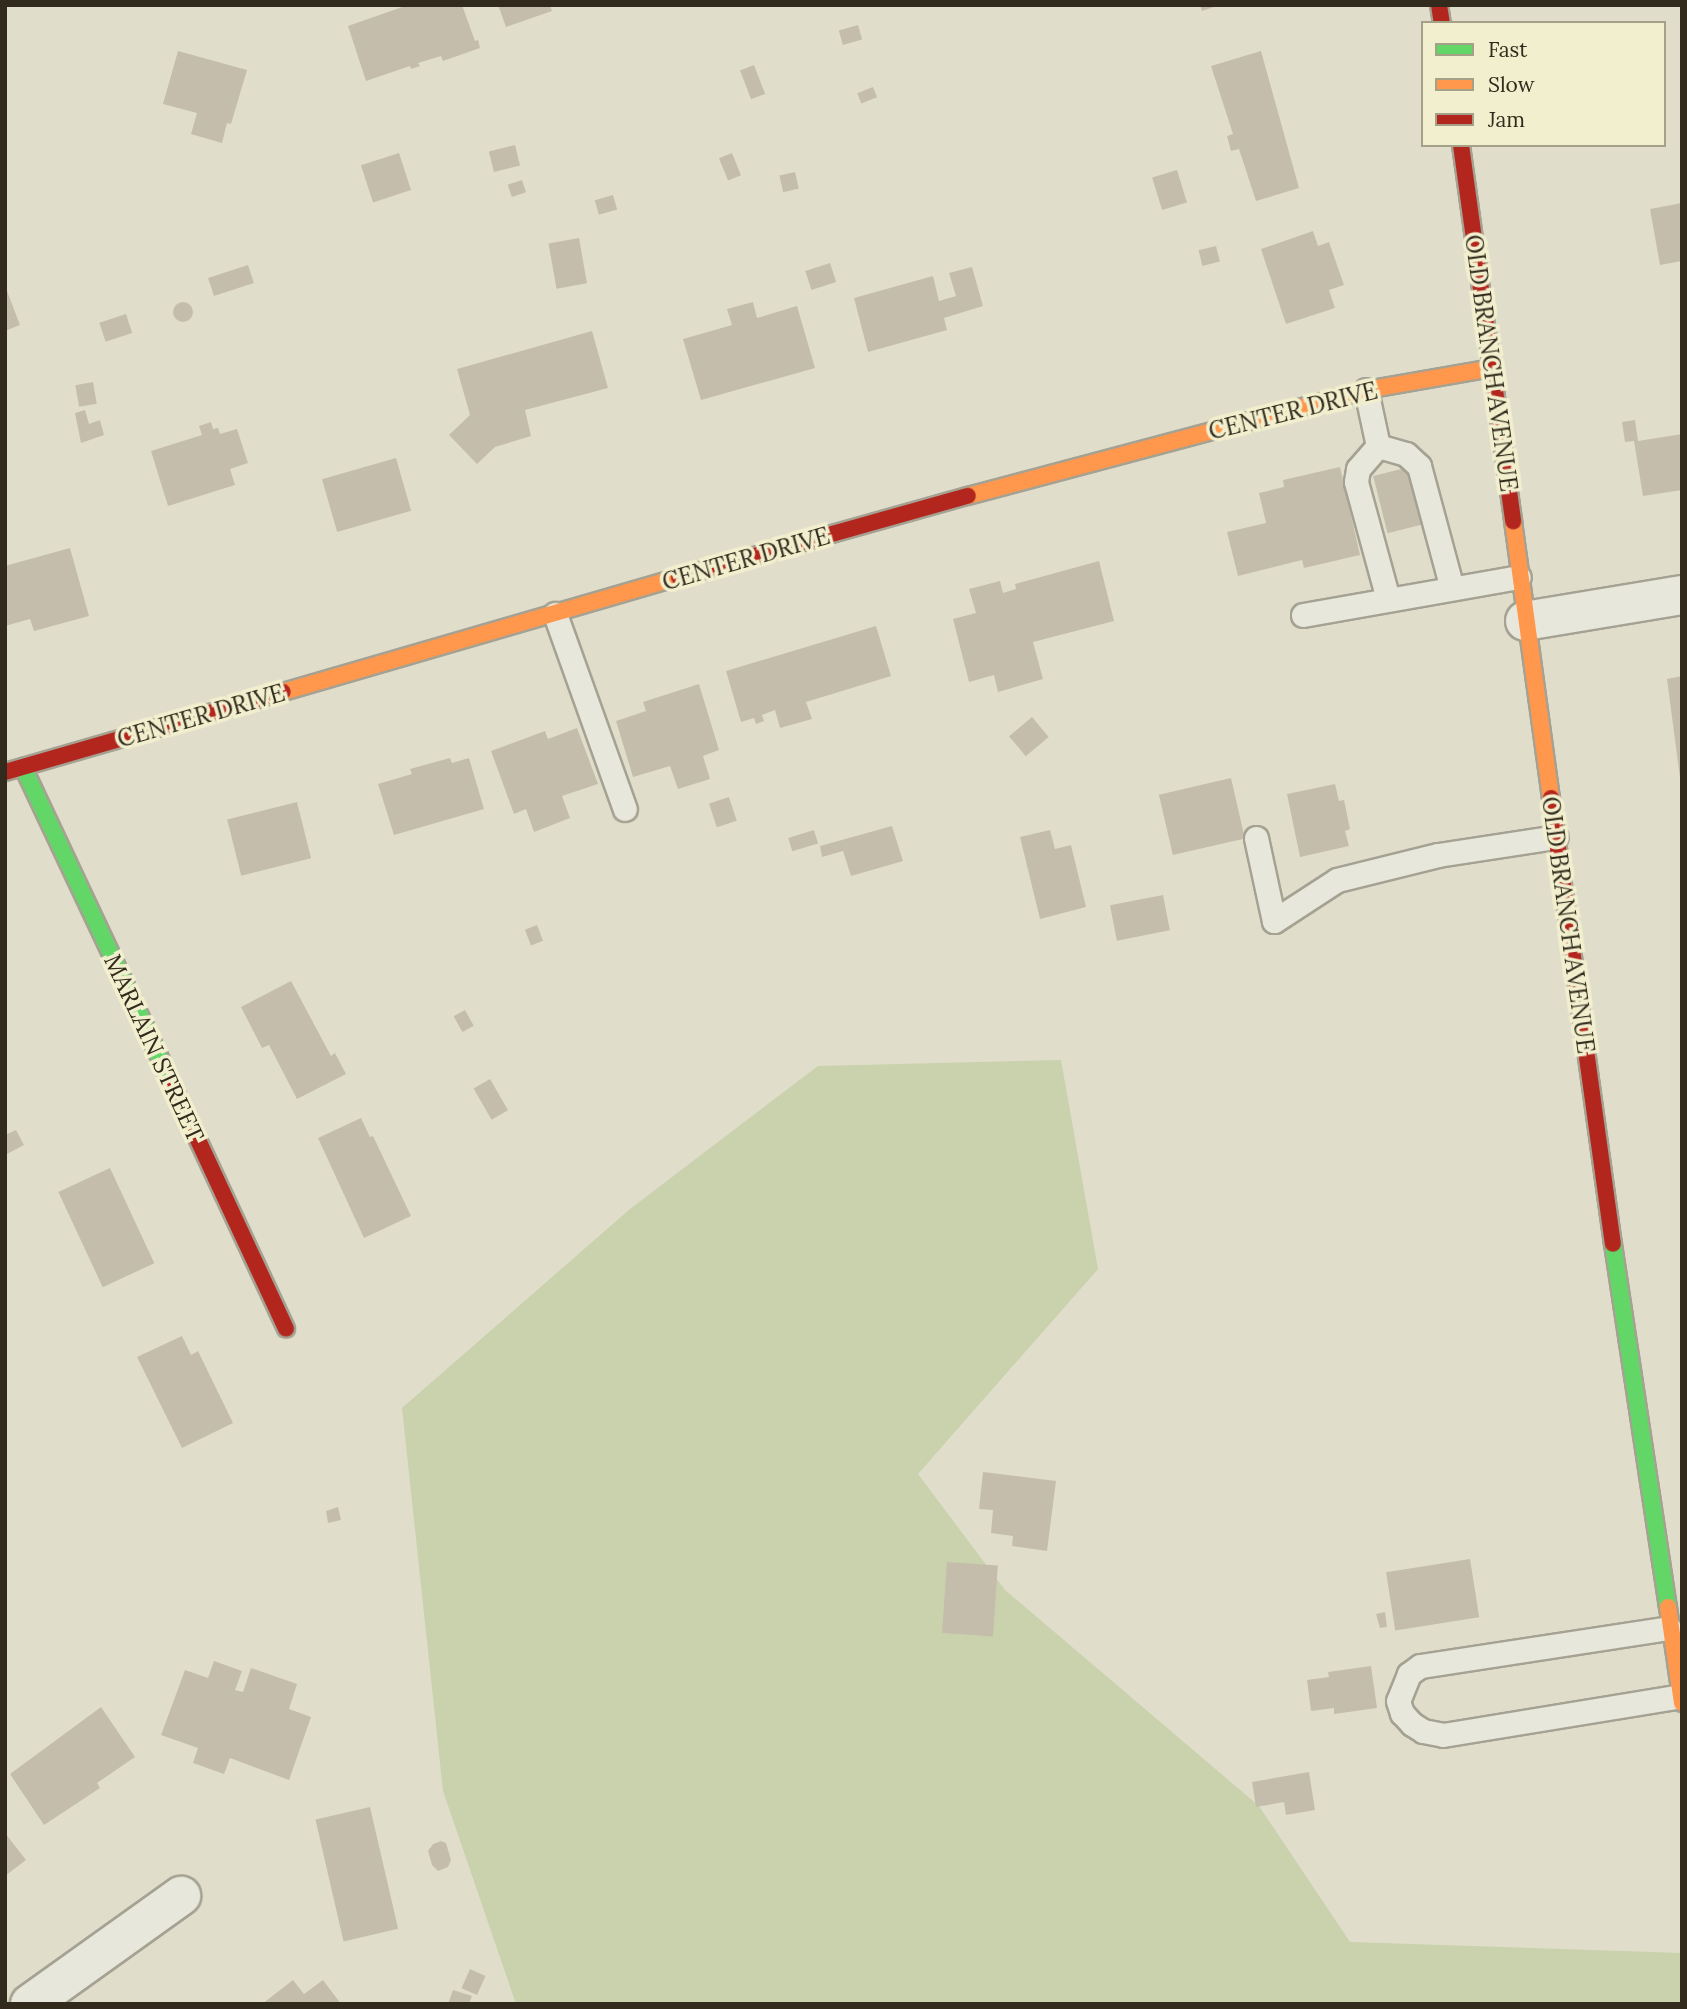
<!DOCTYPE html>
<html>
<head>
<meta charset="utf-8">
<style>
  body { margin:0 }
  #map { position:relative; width:1687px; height:2009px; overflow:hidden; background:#e0deca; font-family:Lora,serif }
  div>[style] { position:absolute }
  .green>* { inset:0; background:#cad1ad }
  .building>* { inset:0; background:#c4bdab; transform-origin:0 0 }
  .round { border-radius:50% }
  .roads { filter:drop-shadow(2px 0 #a5a293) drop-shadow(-2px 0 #a5a293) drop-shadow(0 2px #a5a293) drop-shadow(0 -2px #a5a293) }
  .lane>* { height:23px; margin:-11.5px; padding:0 11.5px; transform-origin:11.5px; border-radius:11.5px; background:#e8e7db }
  .street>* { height:38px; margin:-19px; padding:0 19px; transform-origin:19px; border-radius:19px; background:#e8e7db }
  .fast>* { height:16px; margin:-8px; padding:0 8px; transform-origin:8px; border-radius:8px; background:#63d668 }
  .slow>* { height:16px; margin:-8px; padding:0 8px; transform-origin:8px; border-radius:8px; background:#ff974d }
  .jam>* { height:16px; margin:-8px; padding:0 8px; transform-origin:8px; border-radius:8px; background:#b3261e }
  span { translate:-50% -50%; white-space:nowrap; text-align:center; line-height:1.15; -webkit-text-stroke:7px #f2efcf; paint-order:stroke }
  .street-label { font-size:24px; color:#322b1d }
  .frame { position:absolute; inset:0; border:7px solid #322b1d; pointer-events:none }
  .legend { position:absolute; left:1421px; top:21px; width:245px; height:126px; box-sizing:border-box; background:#f2efcf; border:2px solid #a5a188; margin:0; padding:9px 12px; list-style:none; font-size:21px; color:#322b1d }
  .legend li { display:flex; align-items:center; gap:14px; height:35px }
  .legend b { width:35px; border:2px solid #a5a188 }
</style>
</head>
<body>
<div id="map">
  <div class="green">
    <div style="clip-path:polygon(1061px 1060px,1098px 1269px,918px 1474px,1005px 1590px,1259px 1806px,1350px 1942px,1682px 1953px,1682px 2004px,516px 2004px,443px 1791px,402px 1408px,630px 1209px,818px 1066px)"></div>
  </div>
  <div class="building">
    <div style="clip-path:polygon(408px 5px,462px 5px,475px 41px,478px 40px,480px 48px,443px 61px,441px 56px,418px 63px,420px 66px,411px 69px,410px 66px,366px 81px,348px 26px)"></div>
    <div style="clip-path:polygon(498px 5px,550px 5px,552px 11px,506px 27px)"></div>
    <div style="clip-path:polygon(1200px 5px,1217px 5px,1217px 6px,1202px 11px)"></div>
    <div style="left:858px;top:25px;width:15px;height:20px;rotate:74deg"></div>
    <div style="clip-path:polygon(178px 51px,247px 70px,231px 124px,227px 123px,222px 143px,191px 134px,197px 113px,163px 104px)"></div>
    <div style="clip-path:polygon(1261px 51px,1299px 188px,1256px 201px,1239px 149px,1231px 151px,1227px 136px,1233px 134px,1211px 66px)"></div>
    <div style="left:754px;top:65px;width:31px;height:15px;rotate:69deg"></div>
    <div style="left:873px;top:87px;width:11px;height:17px;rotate:68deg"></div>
    <div style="left:515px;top:145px;width:21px;height:27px;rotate:76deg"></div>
    <div style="left:399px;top:153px;width:39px;height:40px;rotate:72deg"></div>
    <div style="left:732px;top:153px;width:24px;height:14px;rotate:68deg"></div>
    <div style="left:1177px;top:170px;width:34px;height:26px;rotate:73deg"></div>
    <div style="left:795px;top:172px;width:17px;height:16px;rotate:77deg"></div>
    <div style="left:522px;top:180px;width:13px;height:15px;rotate:72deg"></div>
    <div style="left:613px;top:195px;width:15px;height:19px;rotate:74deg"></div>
    <div style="clip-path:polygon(1682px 203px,1682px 261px,1660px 265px,1650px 209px)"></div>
    <div style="clip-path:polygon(1313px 231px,1318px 246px,1329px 242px,1344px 285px,1329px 290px,1335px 308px,1286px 324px,1261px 249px)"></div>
    <div style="left:579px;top:238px;width:46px;height:31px;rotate:80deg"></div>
    <div style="left:1216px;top:246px;width:16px;height:18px;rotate:76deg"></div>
    <div style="left:830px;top:263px;width:20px;height:26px;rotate:72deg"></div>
    <div style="left:248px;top:265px;width:19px;height:42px;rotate:72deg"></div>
    <div style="clip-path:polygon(972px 267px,983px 306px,944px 318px,947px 330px,868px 352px,854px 298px,933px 276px,939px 301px,956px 296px,949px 273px)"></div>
    <div style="clip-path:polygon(7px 291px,20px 325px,5px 331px,5px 292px)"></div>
    <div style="clip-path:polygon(753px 302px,757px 318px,797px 306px,815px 368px,701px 400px,683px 339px,732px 325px,727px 309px)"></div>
    <div class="round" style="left:173px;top:302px;width:20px;height:20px"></div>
    <div style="left:126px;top:314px;width:20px;height:28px;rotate:72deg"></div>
    <div style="clip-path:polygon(592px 331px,608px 388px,525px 410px,531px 436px,495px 447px,477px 464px,449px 435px,470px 415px,457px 369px)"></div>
    <div style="left:93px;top:382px;width:22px;height:18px;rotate:80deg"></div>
    <div style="clip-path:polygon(85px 410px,89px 424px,100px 420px,104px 435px,81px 443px,75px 413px)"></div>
    <div style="clip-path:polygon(1635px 420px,1638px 441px,1682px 434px,1682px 490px,1643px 496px,1634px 441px,1625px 442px,1622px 422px)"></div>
    <div style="clip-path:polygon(211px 422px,213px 429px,218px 428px,220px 434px,237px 429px,248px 463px,230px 469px,235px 485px,168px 506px,151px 451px,202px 435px,199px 426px)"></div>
    <div style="left:396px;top:458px;width:55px;height:77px;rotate:74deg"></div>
    <div style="left:1413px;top:466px;width:59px;height:41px;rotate:76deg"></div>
    <div style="clip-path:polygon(1340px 467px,1360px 555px,1304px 568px,1302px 560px,1238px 576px,1227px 532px,1266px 523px,1259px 493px,1284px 487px,1283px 480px)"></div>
    <div style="clip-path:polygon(70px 548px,89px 616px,34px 631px,30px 619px,5px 626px,5px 566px)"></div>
    <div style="clip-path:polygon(1099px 561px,1114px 621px,1033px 642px,1043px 679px,998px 692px,994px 675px,969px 682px,953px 619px,976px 613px,969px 589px,1000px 581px,1003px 593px,1016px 589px,1015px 584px)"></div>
    <div style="clip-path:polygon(876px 626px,891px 676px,806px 702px,812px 719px,780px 728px,775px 710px,762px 715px,764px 721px,756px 724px,754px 718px,741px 722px,726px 671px)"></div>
    <div style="clip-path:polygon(1682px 676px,1682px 778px,1680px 778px,1667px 679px)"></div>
    <div style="clip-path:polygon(699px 684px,719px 750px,703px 756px,710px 779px,678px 789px,670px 766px,633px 777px,616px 721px,646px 711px,643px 702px)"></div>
    <div style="left:1032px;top:717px;width:26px;height:30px;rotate:50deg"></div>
    <div style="clip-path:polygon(577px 728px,598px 784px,562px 796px,570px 818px,534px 832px,526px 809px,514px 814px,491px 751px,545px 731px,548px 739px)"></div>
    <div style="clip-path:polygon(450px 758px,452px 763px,469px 758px,484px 809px,394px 835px,378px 784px,412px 774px,410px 769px)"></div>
    <div style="left:1231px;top:778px;width:62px;height:74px;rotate:77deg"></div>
    <div style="clip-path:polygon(1335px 784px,1339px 801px,1344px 800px,1350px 829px,1345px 831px,1349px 846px,1300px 857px,1287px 794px)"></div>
    <div style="left:729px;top:797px;width:25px;height:21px;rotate:72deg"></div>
    <div style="left:297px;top:802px;width:58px;height:72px;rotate:76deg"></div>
    <div style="clip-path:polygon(892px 826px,903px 861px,851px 876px,843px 851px,822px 857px,820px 846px)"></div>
    <div style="left:814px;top:830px;width:14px;height:27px;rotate:73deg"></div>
    <div style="clip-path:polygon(1050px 830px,1055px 849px,1071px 845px,1086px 907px,1040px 919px,1020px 837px)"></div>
    <div style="left:1163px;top:895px;width:36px;height:54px;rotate:79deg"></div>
    <div style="left:537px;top:925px;width:17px;height:13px;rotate:69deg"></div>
    <div style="clip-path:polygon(291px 981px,331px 1056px,335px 1053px,346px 1074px,297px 1099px,269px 1045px,262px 1048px,241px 1007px)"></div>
    <div style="left:465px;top:1010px;width:18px;height:13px;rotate:61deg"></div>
    <div style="left:490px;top:1079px;width:36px;height:19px;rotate:60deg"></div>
    <div style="clip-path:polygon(361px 1118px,370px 1137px,373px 1136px,411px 1216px,364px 1238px,318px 1138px)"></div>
    <div style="clip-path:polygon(16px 1130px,24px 1145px,5px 1155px,5px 1135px)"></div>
    <div style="left:110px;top:1168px;width:105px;height:57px;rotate:65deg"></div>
    <div style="clip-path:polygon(182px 1336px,191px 1355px,198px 1351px,233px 1423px,182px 1448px,137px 1357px)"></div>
    <div style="clip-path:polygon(983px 1472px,1056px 1481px,1047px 1551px,1012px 1546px,1013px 1536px,991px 1533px,993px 1510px,979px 1509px)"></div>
    <div style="clip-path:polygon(338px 1507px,341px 1520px,328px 1523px,326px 1511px)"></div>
    <div style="left:1470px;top:1559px;width:59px;height:85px;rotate:81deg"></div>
    <div style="left:947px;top:1562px;width:51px;height:71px;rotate:4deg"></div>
    <div style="clip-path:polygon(1385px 1612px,1387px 1627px,1380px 1628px,1376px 1614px)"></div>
    <div style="clip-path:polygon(214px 1661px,242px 1671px,235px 1690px,243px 1692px,251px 1668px,297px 1684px,289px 1709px,311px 1717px,289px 1780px,230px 1758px,224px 1774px,193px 1763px,198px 1748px,161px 1735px,185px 1670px,208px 1678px)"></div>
    <div style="clip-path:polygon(1371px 1666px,1377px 1708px,1334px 1714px,1334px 1708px,1311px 1711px,1307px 1680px,1329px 1677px,1328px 1672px)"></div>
    <div style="clip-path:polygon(101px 1707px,135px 1757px,97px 1783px,100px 1788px,44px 1825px,10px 1774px)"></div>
    <div style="clip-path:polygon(1309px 1772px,1315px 1810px,1286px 1815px,1284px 1802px,1256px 1807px,1252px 1782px)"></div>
    <div style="left:370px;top:1807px;width:125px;height:56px;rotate:77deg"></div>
    <div style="clip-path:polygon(5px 1833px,26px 1860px,5px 1876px)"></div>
    <div style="clip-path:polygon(441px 1841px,446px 1843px,451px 1860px,448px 1867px,438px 1871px,432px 1865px,428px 1851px,433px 1844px)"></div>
    <div style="left:470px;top:1969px;width:17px;height:21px;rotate:24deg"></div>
    <div style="clip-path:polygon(293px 1980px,304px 1994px,323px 1980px,341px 2004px,262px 2004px)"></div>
    <div style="clip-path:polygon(453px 1990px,472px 1996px,469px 2004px,448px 2004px)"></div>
  </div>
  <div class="roads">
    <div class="lane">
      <div style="left:1366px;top:390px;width:57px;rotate:77.9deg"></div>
      <div style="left:1378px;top:446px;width:30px;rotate:131deg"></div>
      <div style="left:1358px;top:469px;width:13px;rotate:99deg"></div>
      <div style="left:1356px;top:482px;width:121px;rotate:74.7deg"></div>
      <div style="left:1378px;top:446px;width:29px;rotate:16deg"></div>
      <div style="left:1406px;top:454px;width:18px;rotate:43deg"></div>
      <div style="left:1419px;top:466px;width:126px;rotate:74.9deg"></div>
      <div style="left:555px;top:614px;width:207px;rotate:70.3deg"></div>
      <div style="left:1303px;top:615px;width:219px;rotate:-10deg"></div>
      <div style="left:1256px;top:838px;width:85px;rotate:77.8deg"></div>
      <div style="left:1274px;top:921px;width:75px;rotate:-33.1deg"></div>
      <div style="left:1337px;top:880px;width:104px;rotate:-13.9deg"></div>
      <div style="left:1438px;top:855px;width:119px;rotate:-8.7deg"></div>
      <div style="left:1669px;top:1628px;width:252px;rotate:171.3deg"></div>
      <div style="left:1420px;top:1666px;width:14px;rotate:144deg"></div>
      <div style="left:1409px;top:1674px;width:29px;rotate:112deg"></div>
      <div style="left:1398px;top:1701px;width:13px;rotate:72deg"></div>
      <div style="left:1402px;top:1713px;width:15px;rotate:48deg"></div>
      <div style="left:1412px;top:1724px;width:13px;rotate:32deg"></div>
      <div style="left:1423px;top:1731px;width:20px;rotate:11deg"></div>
      <div style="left:1443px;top:1735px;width:241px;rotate:-9.3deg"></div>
    </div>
    <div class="street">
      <div style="left:1525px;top:621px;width:159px;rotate:-9.4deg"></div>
      <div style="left:30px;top:2004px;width:186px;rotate:-35.6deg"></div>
    </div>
    <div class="fast">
      <div style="left:23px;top:767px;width:348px;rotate:64.8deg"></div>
      <div style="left:1613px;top:1244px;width:367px;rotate:81.4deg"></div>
    </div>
    <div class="slow">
      <div style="left:968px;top:496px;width:412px;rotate:-14.9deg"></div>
      <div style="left:1366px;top:390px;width:128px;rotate:-9.9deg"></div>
      <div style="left:1513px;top:521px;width:280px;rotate:82.2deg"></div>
      <div style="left:283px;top:692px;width:412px;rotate:-16.2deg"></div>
      <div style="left:1668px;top:1607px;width:97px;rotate:81.7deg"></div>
    </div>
    <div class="jam">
      <div style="left:1439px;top:5px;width:18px;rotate:81deg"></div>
      <div style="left:1461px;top:145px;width:380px;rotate:82.1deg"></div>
      <div style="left:679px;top:577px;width:300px;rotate:-15.7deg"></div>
      <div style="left:5px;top:772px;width:289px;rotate:-16.1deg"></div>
      <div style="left:1551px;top:798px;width:450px;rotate:82.1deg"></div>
      <div style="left:171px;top:1082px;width:272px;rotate:65deg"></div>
    </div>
  </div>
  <div class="street-label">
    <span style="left:1491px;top:363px;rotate:82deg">OLD BRANCH AVENUE</span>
    <span style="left:1293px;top:411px;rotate:-14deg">CENTER DRIVE</span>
    <span style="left:746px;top:559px;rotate:-16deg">CENTER DRIVE</span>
    <span style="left:201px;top:716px;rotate:-16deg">CENTER DRIVE</span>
    <span style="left:1568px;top:925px;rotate:82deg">OLD BRANCH AVENUE</span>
    <span style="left:154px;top:1048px;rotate:65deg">MARLAIN STREET</span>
  </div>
  <div class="frame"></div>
  <ul class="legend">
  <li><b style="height:9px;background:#63d668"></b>Fast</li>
  <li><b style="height:9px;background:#ff974d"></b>Slow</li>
  <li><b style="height:9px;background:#b3261e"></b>Jam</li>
  </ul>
</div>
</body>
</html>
